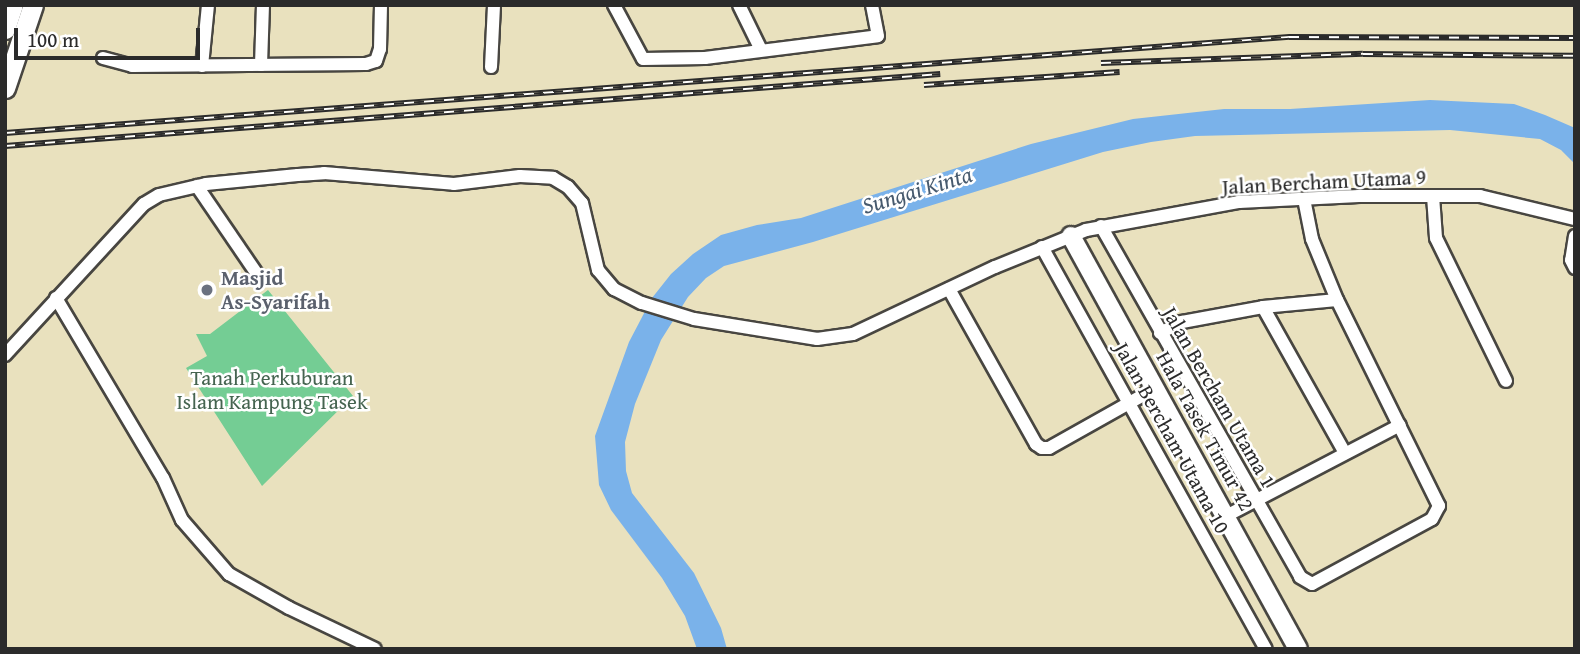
<!DOCTYPE html>
<html>
<head>
<meta charset="utf-8">
<style>
  body { margin:0 }
  #map { position:relative; width:1580px; height:654px; overflow:hidden; background:#e9e1be; font-family:"Gentium Book Plus",serif }
  div>[style] { position:absolute }
  .green>* { inset:0; background:#74cd94 }
  .water>* { inset:0; background:#7ab2ea }
  .roads { filter:drop-shadow(2px 0 #484641) drop-shadow(-2px 0 #484641) drop-shadow(0 2px #484641) drop-shadow(0 -2px #484641) }
  .street>* { height:12px; margin:-6px; padding:0 6px; transform-origin:6px; border-radius:6px; background:#fff }
  .secondary>* { height:18px; margin:-9px; padding:0 9px; transform-origin:9px; border-radius:9px; background:#fff }
  .primary>* { height:19px; margin:-9.5px; padding:0 9.5px; transform-origin:9.5px; border-radius:9.5px; background:#fff }
  .rail>* { height:6px; margin-top:-3px; transform-origin:0; background:repeating-linear-gradient(90deg,#fff 0 10px,#2b2b2b 0 20px); box-sizing:border-box; border-block:2px solid #2b2b2b }
  .dots>* { width:19px; height:19px; translate:-50% -50%; box-sizing:border-box; border:4px solid #fff; border-radius:50% }
  span { translate:-50% -50%; white-space:nowrap; text-align:center; line-height:1.15; -webkit-text-stroke:5px #fff; paint-order:stroke }
  .street-label { font-size:21px; color:#2b2b2b }
  .worship-label { font-size:21px; color:#5b616d; font-weight:700 }
  .left { translate:0 -50%; text-align:left }
  .park-label { font-size:21px; color:#456450 }
  .water-label { font-size:23px; color:#475a6e; font-style:italic }
  .frame { position:absolute; inset:0; border:7px solid #2b2b2b; pointer-events:none }
  .scale { position:absolute; left:14px; top:28px; width:186px; height:32px; box-sizing:border-box; border:4px solid #2b2b2b; border-top:0; padding-left:9px; font-size:21px; line-height:24px; white-space:nowrap; color:#2b2b2b; -webkit-text-stroke:5px #fff; paint-order:stroke }
</style>
</head>
<body>
<div id="map">
  <div class="green">
    <div style="clip-path:polygon(268px 290px,353px 396px,262px 486px,186px 368px,207px 356px,196px 334px,210px 334px)"></div>
  </div>
  <div class="water">
    <div style="clip-path:polygon(1430px 100px,1514px 104px,1545px 115px,1575px 128px,1575px 164px,1561px 150px,1540px 139px,1450px 130px,1195px 136px,1151px 142px,1103px 152px,813px 242px,724px 266px,706px 278px,688px 297px,661px 340px,635px 404px,625px 442px,626px 471px,632px 493px,694px 573px,721px 628px,727px 649px,697px 649px,685px 616px,662px 578px,611px 510px,599px 485px,595px 436px,629px 342px,652px 298px,671px 274px,693px 254px,721px 235px,757px 225px,801px 218px,1031px 144px,1133px 119px,1224px 109px,1290px 109px)"></div>
  </div>
  <div class="roads">
    <div class="street">
      <div style="left:614px;top:5px;width:61px;rotate:61.8deg"></div>
      <div style="left:643px;top:59px;width:62px;rotate:-0.9deg"></div>
      <div style="left:705px;top:58px;width:174px;rotate:-7.2deg"></div>
      <div style="left:878px;top:36px;width:32px;rotate:-101deg"></div>
      <div style="left:739px;top:5px;width:50px;rotate:63.9deg"></div>
      <div style="left:103px;top:58px;width:30px;rotate:15deg"></div>
      <div style="left:132px;top:66px;width:234px;rotate:-0.5deg"></div>
      <div style="left:366px;top:64px;width:10px;rotate:-17deg"></div>
      <div style="left:376px;top:61px;width:13px;rotate:-72deg"></div>
      <div style="left:380px;top:49px;width:44px;rotate:-88.7deg"></div>
      <div style="left:261px;top:65px;width:60px;rotate:-88.1deg"></div>
      <div style="left:202px;top:66px;width:61px;rotate:-84.4deg"></div>
      <div style="left:491px;top:67px;width:62px;rotate:-87.2deg"></div>
      <div style="left:197px;top:186px;width:107px;rotate:55.7deg"></div>
      <div style="left:1433px;top:196px;width:42px;rotate:85.9deg"></div>
      <div style="left:1436px;top:238px;width:159px;rotate:63.9deg"></div>
      <div style="left:1101px;top:226px;width:403px;rotate:60.4deg"></div>
      <div style="left:1300px;top:577px;width:14px;rotate:30deg"></div>
      <div style="left:1312px;top:584px;width:136px;rotate:-28.4deg"></div>
      <div style="left:1432px;top:519px;width:15px;rotate:-62deg"></div>
      <div style="left:1439px;top:506px;width:230px;rotate:-116.3deg"></div>
      <div style="left:1337px;top:300px;width:66px;rotate:-112.3deg"></div>
      <div style="left:1312px;top:239px;width:41px;rotate:-101.3deg"></div>
      <div style="left:1575px;top:236px;width:24px;rotate:99deg"></div>
      <div style="left:1571px;top:260px;width:9px;rotate:63deg"></div>
      <div style="left:1042px;top:247px;width:460px;rotate:60.9deg"></div>
      <div style="left:949px;top:289px;width:178px;rotate:60.7deg"></div>
      <div style="left:1036px;top:444px;width:7px;rotate:34deg"></div>
      <div style="left:1042px;top:448px;width:7px"></div>
      <div style="left:1049px;top:448px;width:123px;rotate:-29.3deg"></div>
      <div style="left:56px;top:298px;width:209px;rotate:59.3deg"></div>
      <div style="left:163px;top:478px;width:46px;rotate:65.7deg"></div>
      <div style="left:182px;top:520px;width:72px;rotate:49deg"></div>
      <div style="left:229px;top:574px;width:69px;rotate:29.5deg"></div>
      <div style="left:289px;top:608px;width:95px;rotate:25.5deg"></div>
      <div style="left:1263px;top:307px;width:167px;rotate:60.7deg"></div>
      <div style="left:1160px;top:333px;width:25px;rotate:-27deg"></div>
      <div style="left:1182px;top:322px;width:82px;rotate:-10.5deg"></div>
      <div style="left:1263px;top:307px;width:74px;rotate:-5.4deg"></div>
      <div style="left:5px;top:355px;width:205px;rotate:-47.4deg"></div>
      <div style="left:144px;top:204px;width:17px;rotate:-31deg"></div>
      <div style="left:159px;top:195px;width:48px;rotate:-13.2deg"></div>
      <div style="left:206px;top:184px;width:92px;rotate:-5.6deg"></div>
      <div style="left:298px;top:175px;width:26px;rotate:-4deg"></div>
      <div style="left:324px;top:173px;width:130px;rotate:4.8deg"></div>
      <div style="left:454px;top:184px;width:66px;rotate:-6.9deg"></div>
      <div style="left:520px;top:176px;width:33px;rotate:3deg"></div>
      <div style="left:553px;top:178px;width:17px;rotate:31deg"></div>
      <div style="left:568px;top:187px;width:21px;rotate:49deg"></div>
      <div style="left:582px;top:203px;width:69px;rotate:76.6deg"></div>
      <div style="left:598px;top:270px;width:25px;rotate:50deg"></div>
      <div style="left:614px;top:289px;width:31px;rotate:27deg"></div>
      <div style="left:642px;top:303px;width:54px;rotate:17.1deg"></div>
      <div style="left:694px;top:319px;width:125px;rotate:9.2deg"></div>
      <div style="left:817px;top:339px;width:36px;rotate:-8deg"></div>
      <div style="left:853px;top:334px;width:157px;rotate:-25.3deg"></div>
      <div style="left:995px;top:267px;width:98px;rotate:-22.1deg"></div>
      <div style="left:1086px;top:230px;width:156px;rotate:-10.4deg"></div>
      <div style="left:1239px;top:202px;width:120px;rotate:-2.9deg"></div>
      <div style="left:1359px;top:196px;width:121px"></div>
      <div style="left:1480px;top:196px;width:98px;rotate:13.6deg"></div>
      <div style="left:1226px;top:516px;width:196px;rotate:-27.6deg"></div>
    </div>
    <div class="secondary">
      <div style="left:1071px;top:236px;width:471px;rotate:61.2deg"></div>
    </div>
    <div class="primary">
      <div style="left:5px;top:29px;width:25px;rotate:-72deg"></div>
      <div style="left:5px;top:88px;width:88px;rotate:-71.4deg"></div>
    </div>
  </div>
  <div class="rail">
    <div style="left:1101px;top:63px;width:262px;rotate:-2deg"></div>
    <div style="left:1363px;top:54px;width:212px;rotate:0.5deg"></div>
    <div style="left:924px;top:85px;width:196px;rotate:-3.8deg"></div>
    <div style="left:5px;top:133px;width:1288px;rotate:-4.28deg"></div>
    <div style="left:1289px;top:37px;width:286px;rotate:0.2deg"></div>
    <div style="left:5px;top:146px;width:938px;rotate:-4.4deg"></div>
  </div>
  <div class="dots">
    <div style="left:207px;top:290px;background:#6b7280"></div>
  </div>
  <div class="street-label">
    <span style="left:1324px;top:182px;rotate:-3deg">Jalan Bercham Utama 9</span>
    <span style="left:1219px;top:397px;rotate:60deg">Jalan Bercham Utama 1</span>
    <span style="left:1205px;top:431px;rotate:61deg">Hala Tasek Timur 42</span>
    <span style="left:1172px;top:438px;rotate:61deg">Jalan Bercham Utama 10</span>
  </div>
  <div class="worship-label">
    <span class="left" style="left:221px;top:290px">Masjid<br>As-Syarifah</span>
  </div>
  <div class="park-label">
    <span style="left:272px;top:390px">Tanah Perkuburan<br>Islam Kampung Tasek</span>
  </div>
  <div class="water-label">
    <span style="left:917px;top:190px;rotate:-17deg">Sungai Kinta</span>
  </div>
  <div class="frame"></div>
  <div class="scale">100 m</div>
</div>
</body>
</html>
